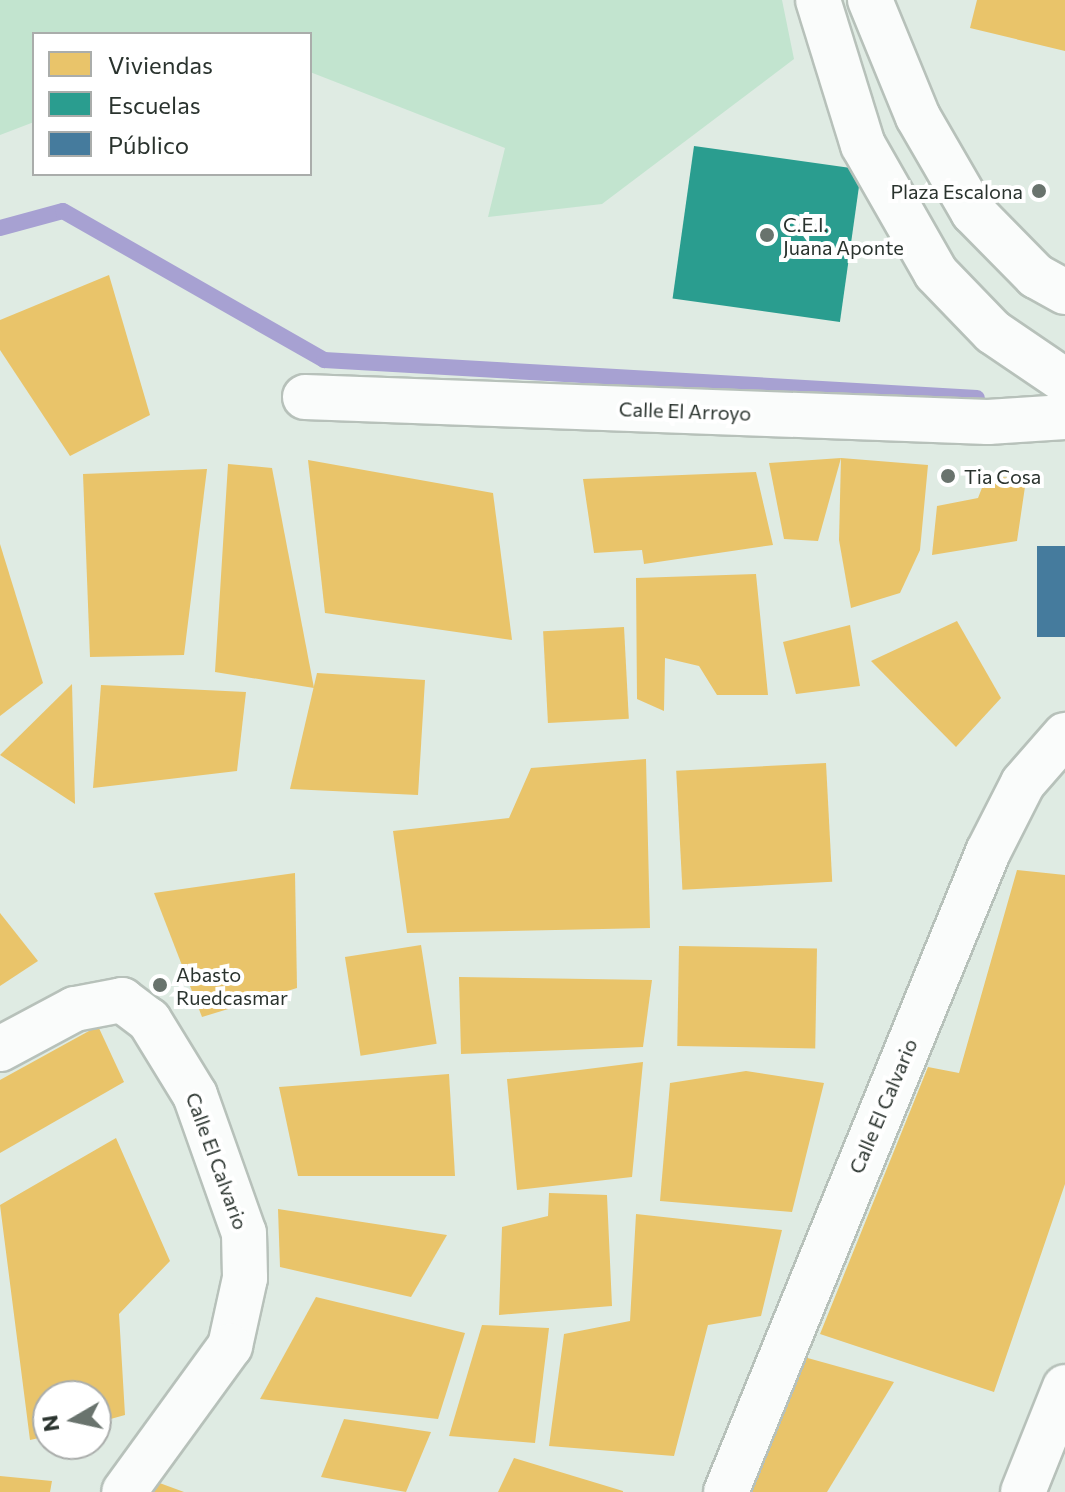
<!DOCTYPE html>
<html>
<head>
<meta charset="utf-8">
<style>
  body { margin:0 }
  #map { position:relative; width:1065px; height:1492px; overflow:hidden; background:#dfebe3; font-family:Commissioner,sans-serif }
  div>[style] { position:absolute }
  .green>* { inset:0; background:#c2e4cf }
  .homes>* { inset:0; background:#e9c46a; transform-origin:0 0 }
  .schools>* { inset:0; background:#2a9d8f; transform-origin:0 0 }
  .public>* { inset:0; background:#457b9d; transform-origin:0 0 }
  .stream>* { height:16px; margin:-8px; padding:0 8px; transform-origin:8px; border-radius:8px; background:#a7a1d2 }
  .roads { filter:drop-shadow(2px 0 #b7c1ba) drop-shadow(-2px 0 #b7c1ba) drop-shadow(0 2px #b7c1ba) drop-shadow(0 -2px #b7c1ba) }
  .minor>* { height:44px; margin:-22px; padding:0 22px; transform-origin:22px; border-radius:22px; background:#fafcfb }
  .tertiary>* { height:44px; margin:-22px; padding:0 22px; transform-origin:22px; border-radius:22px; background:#fafcfb }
  .dots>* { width:22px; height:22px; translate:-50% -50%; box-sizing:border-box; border:4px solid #fff; border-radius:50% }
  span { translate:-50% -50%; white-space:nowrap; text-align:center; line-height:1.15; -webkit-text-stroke:8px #fff; paint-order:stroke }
  .poi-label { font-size:20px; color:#2a332e }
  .right { translate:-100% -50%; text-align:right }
  .left { translate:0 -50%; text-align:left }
  .street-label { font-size:20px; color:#2a332e }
  .legend { position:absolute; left:32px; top:32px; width:280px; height:144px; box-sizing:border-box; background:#fff; border:2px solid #aaadab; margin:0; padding:10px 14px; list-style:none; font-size:24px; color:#2a332e }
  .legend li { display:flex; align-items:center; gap:16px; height:40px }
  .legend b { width:40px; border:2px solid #aaadab }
  .north { position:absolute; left:32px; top:1380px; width:80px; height:80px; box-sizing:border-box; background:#fff; border:2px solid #aaadab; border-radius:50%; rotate:261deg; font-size:22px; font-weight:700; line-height:32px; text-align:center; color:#2a332e }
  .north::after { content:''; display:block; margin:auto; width:28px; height:36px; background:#69736d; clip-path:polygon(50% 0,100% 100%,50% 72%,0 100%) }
</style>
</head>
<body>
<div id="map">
  <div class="green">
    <div style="clip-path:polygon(0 0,782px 0,794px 59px,602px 204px,488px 217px,505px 148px,310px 72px,310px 34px,34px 34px,34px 122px,0 135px)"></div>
  </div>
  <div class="homes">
    <div style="clip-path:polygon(977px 0,1065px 0,1065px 51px,970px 28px)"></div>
    <div style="clip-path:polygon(109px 275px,150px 415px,70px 456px,0 350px,0 320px)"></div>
    <div style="clip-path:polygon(841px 458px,818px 541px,784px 539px,769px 463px)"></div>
    <div style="clip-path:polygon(841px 458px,928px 465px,920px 550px,900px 593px,851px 608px,839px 540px)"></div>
    <div style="clip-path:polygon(308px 460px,493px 493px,512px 640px,325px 613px)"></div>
    <div style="clip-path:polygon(228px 464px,272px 468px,314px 688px,215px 672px)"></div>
    <div style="clip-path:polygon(207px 469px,184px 655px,90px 657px,83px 474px)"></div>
    <div style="clip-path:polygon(756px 472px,773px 545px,644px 564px,642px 550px,594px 553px,583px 479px)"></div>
    <div style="clip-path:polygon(987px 475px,1026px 480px,1017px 541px,932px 555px,937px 506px,978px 498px)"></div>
    <div style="clip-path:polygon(0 544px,43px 683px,0 716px)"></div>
    <div style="clip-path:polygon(756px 574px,768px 695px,717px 695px,699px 666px,665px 658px,664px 711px,637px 699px,636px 578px)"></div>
    <div style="clip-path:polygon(957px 621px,1001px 698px,956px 747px,871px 661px)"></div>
    <div style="clip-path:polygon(850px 625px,860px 686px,796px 694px,783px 642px)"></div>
    <div style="left:624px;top:627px;width:92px;height:81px;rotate:87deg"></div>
    <div style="clip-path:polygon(317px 673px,425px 680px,418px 795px,290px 789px)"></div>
    <div style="clip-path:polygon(72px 684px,75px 804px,0 755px)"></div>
    <div style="clip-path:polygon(101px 685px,246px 692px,237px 771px,93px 788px)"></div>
    <div style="clip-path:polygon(646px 759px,650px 928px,407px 933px,393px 831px,509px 818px,531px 768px)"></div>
    <div style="left:826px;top:763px;width:119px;height:150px;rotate:87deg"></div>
    <div style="clip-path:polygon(1017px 870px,1065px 875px,1065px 1184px,994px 1392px,820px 1334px,928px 1067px,959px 1073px)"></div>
    <div style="clip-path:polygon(295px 873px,297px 988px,202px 1017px,154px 893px)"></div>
    <div style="clip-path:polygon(0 913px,38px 961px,0 986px)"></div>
    <div style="left:421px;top:945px;width:100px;height:77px;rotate:81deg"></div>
    <div style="left:679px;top:946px;width:138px;height:100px;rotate:1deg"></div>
    <div style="clip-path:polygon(459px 977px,652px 980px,643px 1047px,461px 1054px)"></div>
    <div style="clip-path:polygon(98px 1026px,124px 1082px,0 1153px,0 1080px)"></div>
    <div style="clip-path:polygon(643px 1062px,632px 1177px,517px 1190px,507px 1079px)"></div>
    <div style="clip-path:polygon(746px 1071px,824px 1083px,792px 1212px,660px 1201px,670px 1083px)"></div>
    <div style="clip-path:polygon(449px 1074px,455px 1176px,298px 1176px,279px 1087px)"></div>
    <div style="clip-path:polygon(116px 1138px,170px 1261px,119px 1314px,125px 1415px,96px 1423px,96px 1396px,48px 1396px,48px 1436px,30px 1440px,0 1205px)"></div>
    <div style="clip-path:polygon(549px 1193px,607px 1195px,612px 1306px,499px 1315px,502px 1227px,548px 1216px)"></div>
    <div style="clip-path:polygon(278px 1209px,447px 1235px,411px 1297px,280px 1267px)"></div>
    <div style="clip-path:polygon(636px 1214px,782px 1230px,761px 1316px,708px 1325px,674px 1456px,549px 1446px,564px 1334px,630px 1321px)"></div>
    <div style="clip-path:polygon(316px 1297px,465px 1333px,438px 1419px,260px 1399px)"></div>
    <div style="clip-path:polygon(482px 1325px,549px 1328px,535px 1443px,449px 1436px)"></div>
    <div style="clip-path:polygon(804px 1357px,894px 1382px,827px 1492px,748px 1492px)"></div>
    <div style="clip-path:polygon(344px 1419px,431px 1432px,406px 1492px,321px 1477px)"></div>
    <div style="clip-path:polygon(514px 1458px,623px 1491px,623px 1492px,498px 1492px)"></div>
    <div style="clip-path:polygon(0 1476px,52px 1481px,50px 1492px,0 1492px)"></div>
    <div style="clip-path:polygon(146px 1478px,184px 1492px,140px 1492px)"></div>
  </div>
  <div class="schools">
    <div style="left:694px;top:146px;width:169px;height:154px;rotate:8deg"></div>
  </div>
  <div class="public">
    <div style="left:1065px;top:546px;width:91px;height:28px;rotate:90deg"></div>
  </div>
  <div class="stream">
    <div style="left:0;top:228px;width:65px;rotate:-15.1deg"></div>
    <div style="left:63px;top:211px;width:301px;rotate:29.7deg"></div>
    <div style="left:324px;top:360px;width:654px;rotate:3.33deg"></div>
  </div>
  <div class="roads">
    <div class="minor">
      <div style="left:818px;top:0;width:152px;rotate:72.8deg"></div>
      <div style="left:863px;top:145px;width:147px;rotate:60.3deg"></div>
      <div style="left:936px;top:273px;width:82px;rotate:46deg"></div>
      <div style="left:993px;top:332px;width:87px;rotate:34.2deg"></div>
      <div style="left:870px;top:0;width:126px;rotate:67.7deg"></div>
      <div style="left:918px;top:117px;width:110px;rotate:59.9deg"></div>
      <div style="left:973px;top:212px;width:90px;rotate:45.5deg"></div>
      <div style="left:1036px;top:276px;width:33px;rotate:29deg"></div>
      <div style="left:305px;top:397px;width:683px;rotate:2.1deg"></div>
      <div style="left:988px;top:422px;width:77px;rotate:-3.7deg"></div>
      <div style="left:0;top:1049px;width:85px;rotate:-28.1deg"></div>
      <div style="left:75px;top:1009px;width:48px;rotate:-10.8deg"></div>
      <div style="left:122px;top:1000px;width:34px;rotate:37deg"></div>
      <div style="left:149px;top:1020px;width:88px;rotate:58.5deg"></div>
      <div style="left:195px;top:1095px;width:146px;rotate:70.5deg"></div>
      <div style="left:244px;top:1233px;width:45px;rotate:88.7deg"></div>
      <div style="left:245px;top:1278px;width:70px;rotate:102.4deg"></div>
      <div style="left:230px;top:1346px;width:180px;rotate:126deg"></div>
      <div style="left:726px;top:1492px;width:692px;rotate:-67.74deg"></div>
      <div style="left:988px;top:852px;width:77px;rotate:-63.1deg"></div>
      <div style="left:1023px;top:783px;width:64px;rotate:-48.8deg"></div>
    </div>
    <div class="tertiary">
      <div style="left:1023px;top:1492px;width:113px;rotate:-68.2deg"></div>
    </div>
  </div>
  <div class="dots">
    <div style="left:1039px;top:191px;background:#69736d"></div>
    <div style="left:767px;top:235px;background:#69736d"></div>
    <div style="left:948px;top:476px;background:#69736d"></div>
    <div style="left:160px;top:985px;background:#69736d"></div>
  </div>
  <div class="poi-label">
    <span class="right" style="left:1023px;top:191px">Plaza Escalona</span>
    <span class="left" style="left:783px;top:236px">C.E.I.<br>Juana Aponte</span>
    <span class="left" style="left:964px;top:476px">Tia Cosa</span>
    <span class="left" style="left:176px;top:986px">Abasto<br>Ruedcasmar</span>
  </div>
  <div class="street-label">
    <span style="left:685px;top:411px;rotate:2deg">Calle El Arroyo</span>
    <span style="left:883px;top:1106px;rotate:-67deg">Calle El Calvario</span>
    <span style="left:217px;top:1161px;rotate:70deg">Calle El Calvario</span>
  </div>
  <ul class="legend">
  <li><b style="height:22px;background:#e9c46a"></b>Viviendas</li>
  <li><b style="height:22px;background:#2a9d8f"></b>Escuelas</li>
  <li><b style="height:22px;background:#457b9d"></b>Público</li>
  </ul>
  <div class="north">N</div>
</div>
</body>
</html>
